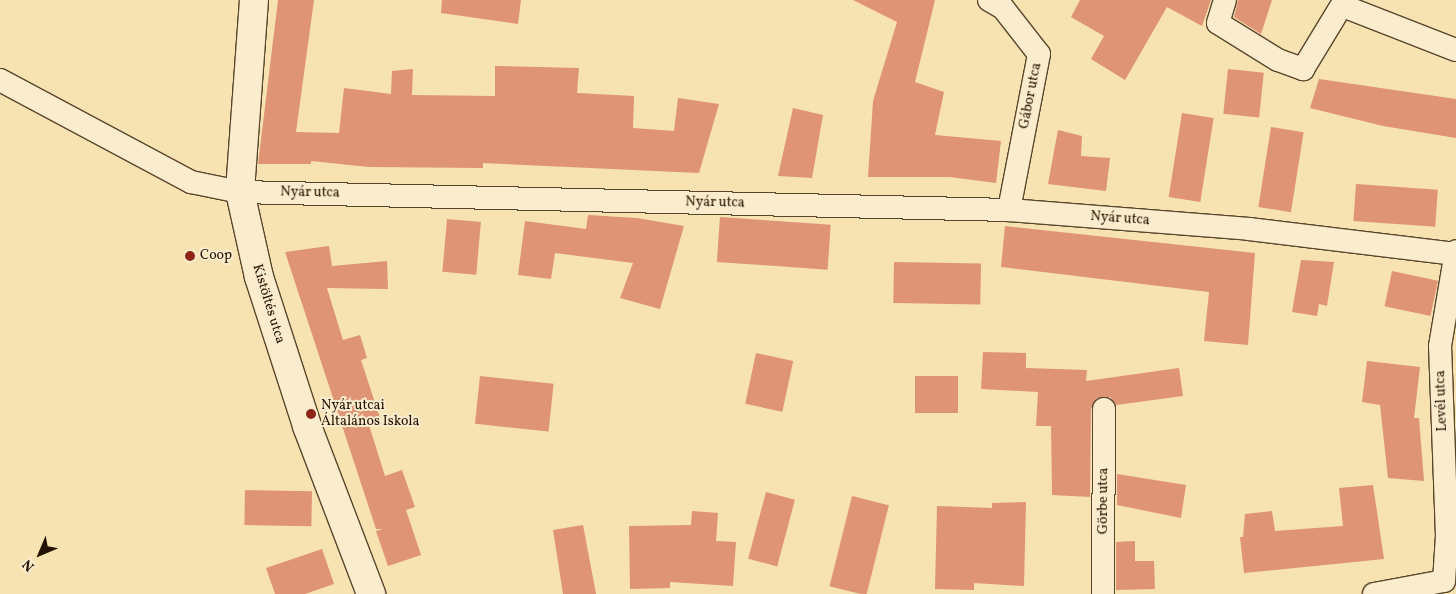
<!DOCTYPE html>
<html>
<head>
<meta charset="utf-8">
<style>
  body { margin:0 }
  #map { position:relative; width:1456px; height:594px; overflow:hidden; background:#f7e2b1; font-family:Vollkorn,serif }
  div>[style] { position:absolute }
  .building>* { inset:0; background:#df9476; transform-origin:0 0 }
  .roads { filter:drop-shadow(1px 0 #58462c) drop-shadow(-1px 0 #58462c) drop-shadow(0 1px #58462c) drop-shadow(0 -1px #58462c) }
  .minor>* { height:22px; margin:-11px; padding:0 11px; transform-origin:11px; border-radius:11px; background:#faeccc }
  .tertiary>* { height:28px; margin:-14px; padding:0 14px; transform-origin:14px; border-radius:14px; background:#faeccc }
  .dots>* { width:14px; height:14px; translate:-50% -50%; box-sizing:border-box; border:2px solid #faeccc; border-radius:50% }
  span { translate:-50% -50%; white-space:nowrap; text-align:center; line-height:1.15; -webkit-text-stroke:4px #faeccc; paint-order:stroke }
  .street-label { font-size:14px; color:#231200 }
  .poi-label { font-size:14px; color:#231200 }
  .left { translate:0 -50%; text-align:left }
  .north { position:absolute; left:15px; top:529px; width:50px; height:50px; -webkit-text-stroke:4px #faeccc; paint-order:stroke; rotate:225deg; font-size:14px; font-weight:700; line-height:20px; text-align:center; color:#231200 }
  .north::after { content:''; display:block; margin:auto; width:18px; height:22px; background:#231200; clip-path:polygon(50% 0,100% 100%,50% 72%,0 100%) }
</style>
</head>
<body>
<div id="map">
  <div class="building">
    <div style="clip-path:polygon(278px 0,314px 0,296px 132px,339px 133px,344px 88px,391px 94px,392px 71px,413px 69px,412px 95px,495px 96px,495px 66px,579px 68px,577px 93px,634px 96px,633px 128px,674px 131px,678px 98px,719px 104px,699px 173px,483px 163px,483px 168px,369px 167px,311px 161px,311px 164px,258px 164px)"></div>
    <div style="clip-path:polygon(442px 0,521px 0,518px 24px,441px 13px)"></div>
    <div style="clip-path:polygon(853px 0,935px 0,915px 82px,944px 92px,935px 135px,1001px 141px,996px 183px,950px 177px,868px 177px,873px 101px,897px 22px)"></div>
    <div style="clip-path:polygon(1080px 0,1211px 0,1202px 26px,1167px 7px,1125px 80px,1091px 59px,1104px 36px,1071px 17px)"></div>
    <div style="clip-path:polygon(1238px 0,1272px 0,1261px 34px,1234px 17px)"></div>
    <div style="left:1228px;top:69px;width:36px;height:45px;rotate:6deg"></div>
    <div style="clip-path:polygon(1319px 79px,1456px 99px,1456px 138px,1383px 126px,1310px 108px)"></div>
    <div style="clip-path:polygon(793px 108px,823px 115px,812px 178px,778px 176px)"></div>
    <div style="left:1182px;top:113px;width:32px;height:85px;rotate:9deg"></div>
    <div style="left:1271px;top:127px;width:33px;height:81px;rotate:9deg"></div>
    <div style="clip-path:polygon(1058px 130px,1082px 136px,1081px 156px,1110px 158px,1106px 191px,1048px 184px)"></div>
    <div style="left:1356px;top:184px;width:82px;height:37px;rotate:4deg"></div>
    <div style="clip-path:polygon(588px 215px,637px 218px,684px 226px,660px 309px,620px 298px,633px 263px,555px 253px,551px 279px,518px 275px,525px 221px,586px 229px)"></div>
    <div style="left:720px;top:217px;width:111px;height:45px;rotate:4deg"></div>
    <div style="left:447px;top:219px;width:34px;height:53px;rotate:5deg"></div>
    <div style="clip-path:polygon(1005px 226px,1255px 253px,1248px 345px,1204px 341px,1209px 292px,1001px 267px)"></div>
    <div style="clip-path:polygon(329px 246px,332px 266px,387px 261px,388px 289px,327px 288px,343px 340px,360px 335px,367px 358px,361px 360px,381px 421px,369px 425px,385px 476px,402px 470px,415px 507px,406px 510px,421px 555px,388px 566px,376px 531px,383px 529px,376px 529px,285px 252px)"></div>
    <div style="clip-path:polygon(1301px 260px,1334px 262px,1327px 306px,1319px 304px,1317px 316px,1292px 312px)"></div>
    <div style="left:894px;top:262px;width:87px;height:41px;rotate:1deg"></div>
    <div style="left:1392px;top:271px;width:47px;height:36px;rotate:12deg"></div>
    <div style="clip-path:polygon(983px 352px,1026px 353px,1026px 368px,1087px 370px,1086px 381px,1179px 368px,1183px 396px,1116px 405px,1110px 397px,1097px 398px,1091px 409px,1090px 497px,1052px 495px,1051px 426px,1036px 426px,1038px 392px,981px 389px)"></div>
    <div style="left:756px;top:353px;width:38px;height:52px;rotate:12deg"></div>
    <div style="clip-path:polygon(1367px 361px,1420px 367px,1414px 418px,1419px 418px,1424px 481px,1388px 478px,1380px 405px,1362px 402px)"></div>
    <div style="left:480px;top:376px;width:74px;height:48px;rotate:6deg"></div>
    <div style="left:915px;top:376px;width:43px;height:37px"></div>
    <div style="clip-path:polygon(1117px 474px,1186px 485px,1181px 518px,1117px 505px)"></div>
    <div style="clip-path:polygon(1373px 485px,1384px 559px,1244px 573px,1240px 537px,1243px 537px,1245px 514px,1272px 511px,1275px 531px,1343px 526px,1339px 488px)"></div>
    <div style="left:245px;top:490px;width:67px;height:35px;rotate:1deg"></div>
    <div style="left:766px;top:492px;width:30px;height:69px;rotate:15deg"></div>
    <div style="left:852px;top:496px;width:38px;height:93px;rotate:14deg"></div>
    <div style="clip-path:polygon(1026px 502px,1024px 586px,974px 583px,974px 590px,935px 589px,937px 506px,992px 508px,992px 503px)"></div>
    <div style="clip-path:polygon(692px 511px,718px 513px,716px 541px,736px 542px,733px 586px,670px 582px,670px 588px,630px 589px,629px 526px,691px 525px)"></div>
    <div style="clip-path:polygon(583px 525px,596px 594px,563px 594px,553px 530px)"></div>
    <div style="clip-path:polygon(1135px 541px,1135px 561px,1154px 561px,1155px 589px,1116px 590px,1116px 542px)"></div>
    <div style="clip-path:polygon(322px 549px,334px 584px,305px 594px,275px 594px,266px 568px)"></div>
  </div>
  <div class="roads">
    <div class="minor">
      <div style="left:989px;top:0;width:16px;rotate:30deg"></div>
      <div style="left:1003px;top:8px;width:58px;rotate:52deg"></div>
      <div style="left:1039px;top:54px;width:159px;rotate:100.9deg"></div>
      <div style="left:1225px;top:0;width:24px;rotate:107deg"></div>
      <div style="left:1218px;top:23px;width:70px;rotate:31.7deg"></div>
      <div style="left:1278px;top:60px;width:27px;rotate:20deg"></div>
      <div style="left:1303px;top:69px;width:81px;rotate:-58.7deg"></div>
      <div style="left:1343px;top:6px;width:121px;rotate:21.3deg"></div>
      <div style="left:0;top:80px;width:217px;rotate:28.1deg"></div>
      <div style="left:191px;top:182px;width:50px;rotate:11.5deg"></div>
      <div style="left:240px;top:192px;width:769px;rotate:1.34deg"></div>
      <div style="left:1009px;top:210px;width:241px;rotate:4.5deg"></div>
      <div style="left:1249px;top:229px;width:208px;rotate:6.9deg"></div>
      <div style="left:1444px;top:581px;width:45px;rotate:-86.2deg"></div>
      <div style="left:1447px;top:536px;width:190px;rotate:-92.1deg"></div>
      <div style="left:1440px;top:346px;width:96px;rotate:-80.4deg"></div>
      <div style="left:1103px;top:594px;width:185px;rotate:-89.7deg"></div>
      <div style="left:1374px;top:594px;width:71px;rotate:-10.5deg"></div>
    </div>
    <div class="tertiary">
      <div style="left:254px;top:0;width:193px;rotate:94.2deg"></div>
      <div style="left:240px;top:192px;width:87px;rotate:77.4deg"></div>
      <div style="left:259px;top:277px;width:157px;rotate:72.1deg"></div>
      <div style="left:307px;top:426px;width:180px;rotate:69.1deg"></div>
    </div>
  </div>
  <div class="dots">
    <div style="left:190px;top:256px;background:#8f2418"></div>
    <div style="left:311px;top:414px;background:#8f2418"></div>
  </div>
  <div class="street-label">
    <span style="left:1031px;top:96px;rotate:-79deg">Gábor utca</span>
    <span style="left:310px;top:193px;rotate:1deg">Nyár utca</span>
    <span style="left:715px;top:203px;rotate:1deg">Nyár utca</span>
    <span style="left:1120px;top:219px;rotate:4deg">Nyár utca</span>
    <span style="left:268px;top:304px;rotate:73deg">Kistöltés utca</span>
    <span style="left:1442px;top:401px;rotate:-92deg">Levél utca</span>
    <span style="left:1104px;top:501px;rotate:-90deg">Görbe utca</span>
  </div>
  <div class="poi-label">
    <span class="left" style="left:200px;top:256px">Coop</span>
    <span class="left" style="left:321px;top:414px">Nyár utcai<br>Általános Iskola</span>
  </div>
  <div class="north">N</div>
</div>
</body>
</html>
